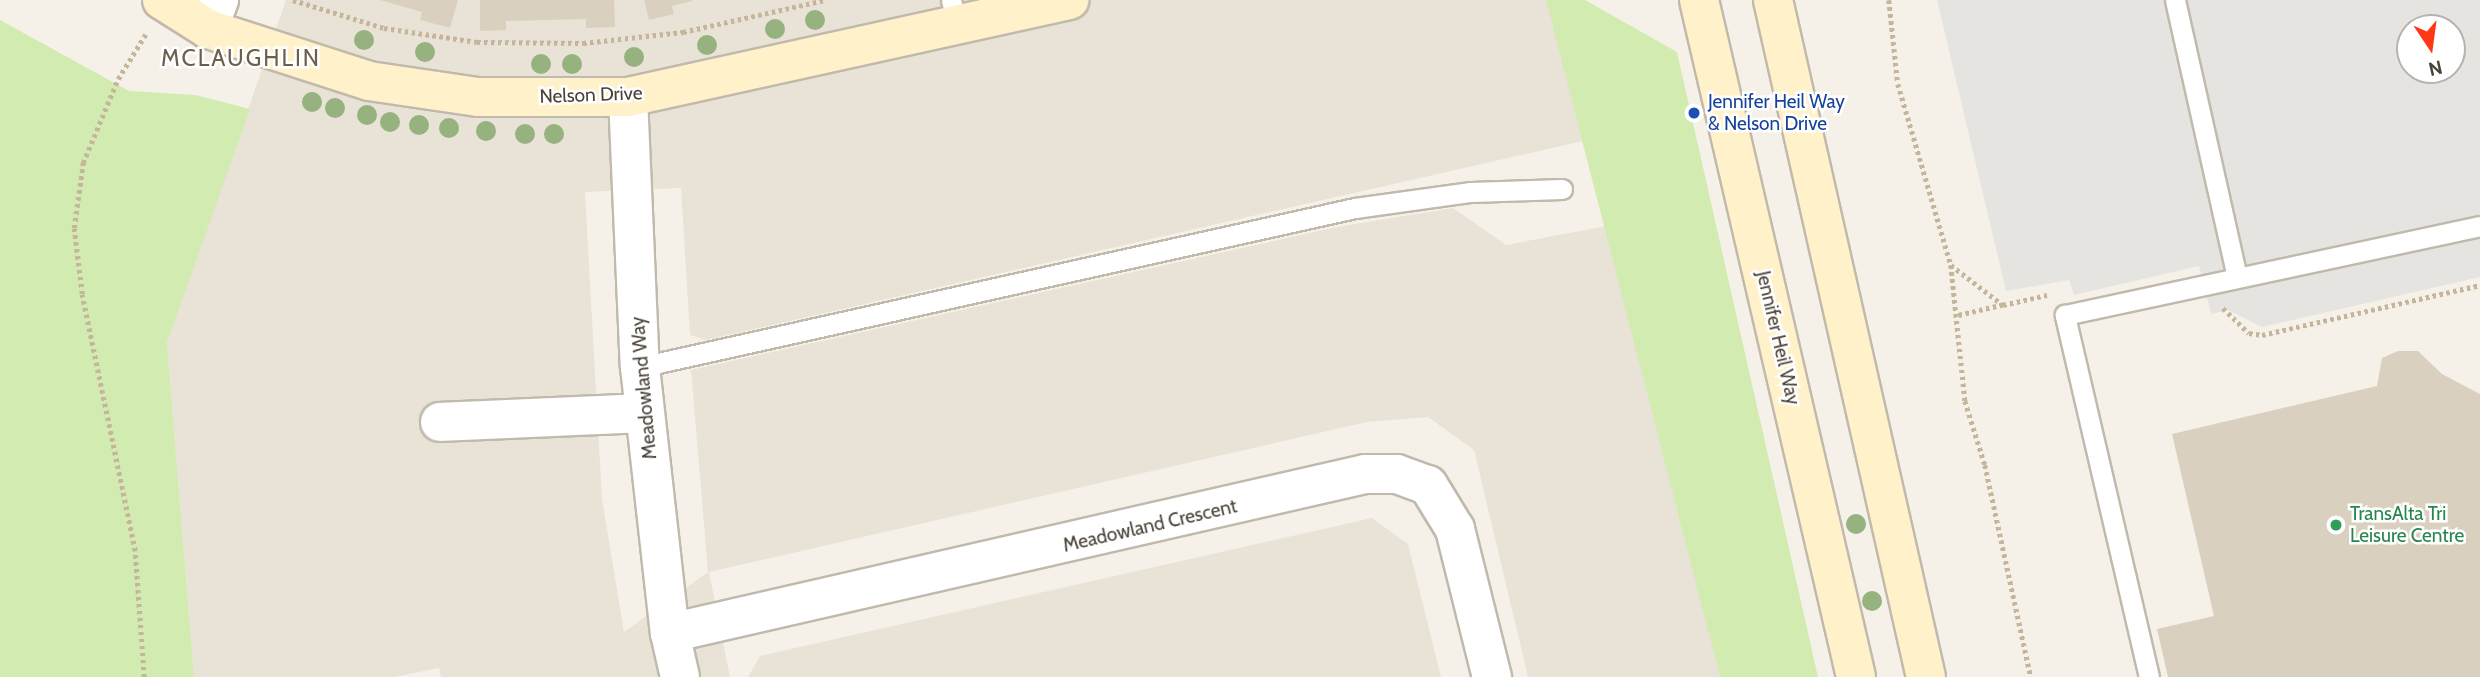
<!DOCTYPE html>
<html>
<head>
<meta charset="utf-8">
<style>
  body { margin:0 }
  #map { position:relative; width:2480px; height:677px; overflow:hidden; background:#f5f1e9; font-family:Cabin,sans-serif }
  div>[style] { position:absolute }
  .residential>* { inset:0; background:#e9e3d7 }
  .green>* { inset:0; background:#d1ebb0 }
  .parking>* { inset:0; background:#e6e4e0 }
  .building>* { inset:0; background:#dad0c0 }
  .path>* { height:4.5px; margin-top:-2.25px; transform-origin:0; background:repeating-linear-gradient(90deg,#c4b59b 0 3.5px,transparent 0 7px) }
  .roads { filter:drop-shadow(2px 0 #c1b9ab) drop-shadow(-2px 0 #c1b9ab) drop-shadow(0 2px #c1b9ab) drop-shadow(0 -2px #c1b9ab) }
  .lane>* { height:19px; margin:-9.5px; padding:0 9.5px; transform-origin:9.5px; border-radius:9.5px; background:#fff }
  .street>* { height:38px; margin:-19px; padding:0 19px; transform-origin:19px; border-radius:19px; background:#fff }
  .secondary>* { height:38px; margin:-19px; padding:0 19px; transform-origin:19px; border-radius:19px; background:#fff1c9 }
  .trees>* { width:20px; height:20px; margin:-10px; border-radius:50%; background:#96b27e }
  .dots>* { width:19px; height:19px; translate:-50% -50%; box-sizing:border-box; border:4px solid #fff; border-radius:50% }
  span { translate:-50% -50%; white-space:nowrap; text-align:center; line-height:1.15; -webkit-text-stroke:5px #fff; paint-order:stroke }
  .street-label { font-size:19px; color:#494237 }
  .transit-label { font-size:19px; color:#164399 }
  .left { translate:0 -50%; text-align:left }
  .leisure-label { font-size:19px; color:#27864d }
  .quarter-label { font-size:23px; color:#6c604d; letter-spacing:2px }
  .north { position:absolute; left:2396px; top:14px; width:70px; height:70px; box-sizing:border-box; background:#fff; border:2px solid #b6b3af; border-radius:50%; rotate:167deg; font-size:19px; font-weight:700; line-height:28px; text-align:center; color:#494237 }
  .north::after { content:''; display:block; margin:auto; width:24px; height:32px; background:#ff3716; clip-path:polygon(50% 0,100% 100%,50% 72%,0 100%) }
</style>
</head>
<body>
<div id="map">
  <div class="residential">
    <div style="clip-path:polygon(286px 0,1546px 0,1583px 141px,706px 340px,690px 335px,681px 188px,585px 192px,602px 499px,624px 632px,708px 572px,691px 370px,1337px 227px,1453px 208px,1506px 245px,1607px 226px,1720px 677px,1528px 677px,1474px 450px,1428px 417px,1367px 422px,709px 572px,730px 677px,441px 677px,439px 668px,395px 677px,194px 677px,167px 343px)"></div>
    <div style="clip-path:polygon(1372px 518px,1408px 544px,1441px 677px,748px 677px,760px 656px)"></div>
  </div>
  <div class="green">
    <div style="clip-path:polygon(1546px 0,1585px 0,1677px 52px,1818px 677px,1720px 677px)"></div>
    <div style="clip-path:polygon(0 20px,129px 91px,195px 95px,250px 109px,167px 343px,194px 677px,0 677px)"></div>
  </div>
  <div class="parking">
    <div style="clip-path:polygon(evenodd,1937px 0,2480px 0,2480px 277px,2262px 327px,2228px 310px,2211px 314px,2199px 266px,2074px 295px,2069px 280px,2006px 291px,1937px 0,2410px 28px,2452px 28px,2452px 70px,2410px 70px,2410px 28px)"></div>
  </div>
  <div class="building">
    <div style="clip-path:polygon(380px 0,458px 0,450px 28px,420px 20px,422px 12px)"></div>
    <div style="clip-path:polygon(480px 0,614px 0,615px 27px,586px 28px,586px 19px,506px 21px,506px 30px,480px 31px)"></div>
    <div style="clip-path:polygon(644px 0,692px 0,692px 1px,672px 6px,674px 14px,649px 20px)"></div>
    <div style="clip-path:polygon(2398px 351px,2418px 351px,2442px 374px,2480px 394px,2480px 677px,2168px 677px,2157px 629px,2214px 616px,2172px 434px,2377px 386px,2382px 358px)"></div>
  </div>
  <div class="path">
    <div style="left:293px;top:0;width:95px;rotate:17.1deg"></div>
    <div style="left:384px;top:28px;width:94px;rotate:8.6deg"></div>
    <div style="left:477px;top:42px;width:106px;rotate:0.5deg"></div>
    <div style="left:583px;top:43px;width:101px;rotate:-6.3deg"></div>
    <div style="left:683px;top:32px;width:146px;rotate:-12.7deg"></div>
    <div style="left:1889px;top:0;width:84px;rotate:83.9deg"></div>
    <div style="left:1898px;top:84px;width:189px;rotate:73.7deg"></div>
    <div style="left:1951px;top:265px;width:137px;rotate:84.1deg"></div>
    <div style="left:1965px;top:401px;width:67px;rotate:72.6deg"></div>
    <div style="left:1985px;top:465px;width:217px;rotate:77.8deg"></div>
    <div style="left:1951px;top:265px;width:66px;rotate:37.6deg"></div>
    <div style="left:2003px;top:305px;width:48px;rotate:166.8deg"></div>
    <div style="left:2003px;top:305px;width:45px;rotate:-12.8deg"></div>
    <div style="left:2223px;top:308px;width:36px;rotate:44deg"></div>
    <div style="left:2249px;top:333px;width:13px;rotate:9deg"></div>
    <div style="left:2262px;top:335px;width:224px;rotate:-12.9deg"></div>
    <div style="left:144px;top:677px;width:126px;rotate:-94.1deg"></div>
    <div style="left:135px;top:551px;width:262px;rotate:-101.7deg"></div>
    <div style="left:82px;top:294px;width:66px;rotate:-96.9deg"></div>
    <div style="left:74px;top:228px;width:66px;rotate:-82.1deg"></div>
    <div style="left:83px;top:163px;width:91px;rotate:-67.4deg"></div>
    <div style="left:118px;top:79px;width:55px;rotate:-58.3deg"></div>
  </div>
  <div class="roads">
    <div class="lane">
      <div style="left:951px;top:0;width:27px;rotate:75deg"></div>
      <div style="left:2175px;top:0;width:284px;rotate:77.4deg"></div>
      <div style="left:640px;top:367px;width:732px;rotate:-12.54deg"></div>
      <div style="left:1355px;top:208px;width:117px;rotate:-7.9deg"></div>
      <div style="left:1471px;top:192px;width:91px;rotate:-1.9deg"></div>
      <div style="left:2149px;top:677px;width:372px;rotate:-103.1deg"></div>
      <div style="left:2065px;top:315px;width:424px;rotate:-12.1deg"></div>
    </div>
    <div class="street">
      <div style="left:208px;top:29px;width:31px;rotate:-69deg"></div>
      <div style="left:628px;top:97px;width:270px;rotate:87.5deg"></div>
      <div style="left:640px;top:367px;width:268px;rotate:83.6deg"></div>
      <div style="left:670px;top:633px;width:45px;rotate:77.2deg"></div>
      <div style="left:440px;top:422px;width:204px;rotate:-2.5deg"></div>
      <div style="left:670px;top:633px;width:713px;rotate:-12.89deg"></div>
      <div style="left:1365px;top:474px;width:32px"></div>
      <div style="left:1397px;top:474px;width:33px;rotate:20deg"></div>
      <div style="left:1428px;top:485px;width:52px;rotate:58.5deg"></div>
      <div style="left:1455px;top:529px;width:153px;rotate:76deg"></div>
    </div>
    <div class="secondary">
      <div style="left:162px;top:0;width:54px;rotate:32.2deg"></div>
      <div style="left:208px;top:29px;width:169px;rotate:17.9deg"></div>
      <div style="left:369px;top:81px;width:110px;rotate:8.4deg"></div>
      <div style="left:478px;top:97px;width:150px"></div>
      <div style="left:628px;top:97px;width:452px;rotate:-12.4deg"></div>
      <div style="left:1699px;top:0;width:695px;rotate:76.94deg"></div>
      <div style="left:1773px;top:0;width:694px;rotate:77.27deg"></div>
    </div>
  </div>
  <div class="trees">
    <div style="left:815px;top:20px"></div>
    <div style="left:775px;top:29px"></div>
    <div style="left:364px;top:40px"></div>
    <div style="left:707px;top:45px"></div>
    <div style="left:425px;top:52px"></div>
    <div style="left:634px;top:57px"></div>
    <div style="left:541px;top:64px"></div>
    <div style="left:572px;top:64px"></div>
    <div style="left:312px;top:102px"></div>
    <div style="left:335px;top:108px"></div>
    <div style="left:367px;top:115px"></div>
    <div style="left:390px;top:122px"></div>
    <div style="left:419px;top:125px"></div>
    <div style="left:449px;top:128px"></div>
    <div style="left:486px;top:131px"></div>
    <div style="left:525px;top:134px"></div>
    <div style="left:554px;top:134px"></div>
    <div style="left:1856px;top:524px"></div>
    <div style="left:1872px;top:601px"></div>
  </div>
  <div class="dots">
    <div style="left:1694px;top:113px;background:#1a4fb4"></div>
    <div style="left:2336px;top:525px;background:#2e9e5b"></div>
  </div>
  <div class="street-label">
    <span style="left:591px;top:95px;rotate:-2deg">Nelson Drive</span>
    <span style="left:1778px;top:338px;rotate:77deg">Jennifer Heil Way</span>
    <span style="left:644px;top:388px;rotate:-95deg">Meadowland Way</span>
    <span style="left:1150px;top:526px;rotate:-13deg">Meadowland Crescent</span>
  </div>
  <div class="transit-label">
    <span class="left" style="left:1708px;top:113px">Jennifer Heil Way<br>&amp; Nelson Drive</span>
  </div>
  <div class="leisure-label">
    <span class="left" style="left:2350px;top:525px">TransAlta Tri<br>Leisure Centre</span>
  </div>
  <div class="quarter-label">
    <span style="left:241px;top:58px">MCLAUGHLIN</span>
  </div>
  <div class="north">N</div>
</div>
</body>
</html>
